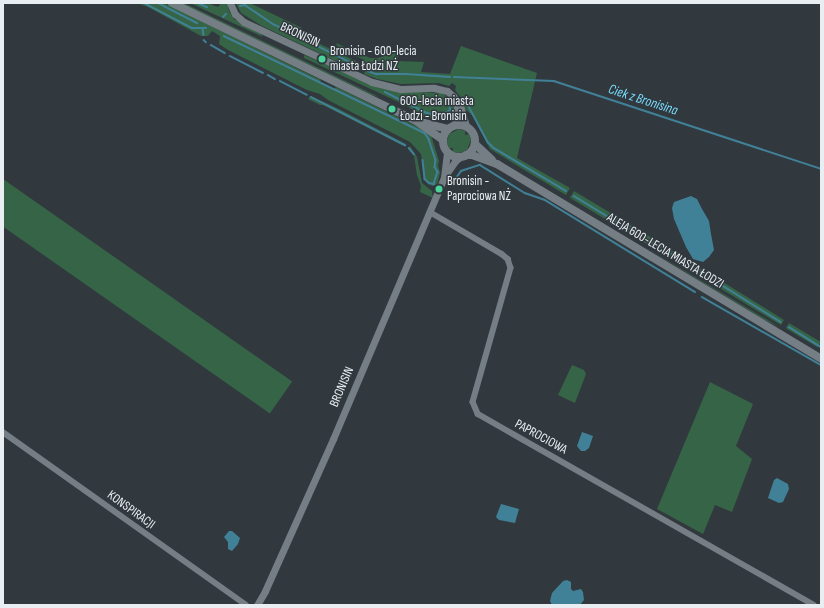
<!DOCTYPE html>
<html>
<head>
<meta charset="utf-8">
<style>
  body { margin:0 }
  #map { position:relative; width:824px; height:608px; overflow:hidden; background:#31393f; font-family:"Sofia Sans Condensed",sans-serif }
  div>[style] { position:absolute }
  .green>* { inset:0; background:#366446; transform-origin:0 0 }
  .water>* { inset:0; background:#418197 }
  .stream>* { height:1.5px; margin:-0.75px; padding:0 0.75px; transform-origin:0.75px; border-radius:0.75px; background:#418197 }
  .minor>* { height:5.5px; margin:-2.75px; padding:0 2.75px; transform-origin:2.75px; border-radius:2.75px; background:#757e84 }
  .tertiary>* { height:7px; margin:-3.5px; padding:0 3.5px; transform-origin:3.5px; border-radius:3.5px; background:#757e84 }
  .secondary>* { height:8px; margin:-4px; padding:0 4px; transform-origin:4px; border-radius:4px; background:#757e84 }
  .secondary>.ring { margin:-4px; padding:0; box-sizing:content-box; background:none; border:8px solid #757e84; border-radius:50% }
  .dots>* { width:11px; height:11px; translate:-50% -50%; box-sizing:border-box; border:2px solid #31393f; border-radius:50% }
  span { translate:-50% -50%; white-space:nowrap; text-align:center; line-height:1.15; -webkit-text-stroke:3px #31393f; paint-order:stroke }
  .street-label { font-size:13px; color:#e9eef2 }
  .poi-label { font-size:13px; color:#e9eef2 }
  .left { translate:0 -50%; text-align:left }
  .water-label { font-size:14px; color:#78dbfc; font-style:italic }
  .frame { position:absolute; inset:0; border:4px solid #e9eef2; pointer-events:none }
</style>
</head>
<body>
<div id="map">
  <div class="green">
    <div style="clip-path:polygon(137px 3px,164px 3px,321px 80px,320px 82px,334px 89px,336px 87px,426px 131px,431px 135px,439px 161px,438px 165px,440px 173px,437px 185px,432px 186px,425px 180px,421px 154px,410px 142px,328px 100px,320px 94px,307px 90px,228px 50px,219px 44px,220px 36px,212px 31px,208px 36px,201px 36px,148px 7px)"></div>
    <div style="clip-path:polygon(180px 3px,184px 3px,379px 97px,372px 95px)"></div>
    <div style="clip-path:polygon(190px 3px,207px 3px,218px 7px,221px 3px,227px 3px,229px 11px,234px 19px,261px 34px,263px 37px)"></div>
    <div style="clip-path:polygon(236px 3px,250px 3px,302px 28px,299px 34px,358px 62px,359px 66px,357px 71px,262px 26px,241px 13px)"></div>
    <div style="clip-path:polygon(336px 43px,370px 58px,378px 58px,400px 51px,397px 61px,424px 62px,421px 72px,450px 74px,461px 46px,537px 73px,517px 158px,570px 188px,566px 195px,490px 149px,472px 115px,466px 110px,463px 100px,455px 90px,456px 86px,452px 83px,449px 86px,439px 83px,401px 84px,377px 79px,364px 74px,366px 65px,362px 59px,338px 48px)"></div>
    <div style="clip-path:polygon(304px 55px,377px 87px,393px 91px,442px 93px,452px 100px,455px 105px,454px 113px,440px 120px,424px 117px,405px 105px,304px 58px)"></div>
    <div style="clip-path:polygon(310px 96px,337px 108px,406px 144px,404px 146px,323px 105px,320px 105px,308px 99px)"></div>
    <div style="clip-path:polygon(459px 129px,465px 131px,465px 135px,469px 134px,471px 140px,467px 150px,459px 153px,453px 152px,453px 148px,449px 148px,447px 142px,449px 134px)"></div>
    <div style="clip-path:polygon(410px 146px,417px 157px,422px 183px,432px 191px,433px 198px,420px 192px,421px 186px,417px 175px,414px 156px,408px 148px)"></div>
    <div style="left:3px;top:179px;width:353px;height:39px;rotate:35deg"></div>
    <div style="left:574px;top:191px;width:71px;height:8px;rotate:31deg"></div>
    <div style="clip-path:polygon(639px 230px,784px 320px,781px 325px,635px 237px)"></div>
    <div style="clip-path:polygon(633px 240px,781px 328px,763px 319px)"></div>
    <div style="left:789px;top:323px;width:37px;height:6px;rotate:31deg"></div>
    <div style="clip-path:polygon(572px 365px,584px 370px,586px 374px,575px 403px,558px 395px)"></div>
    <div style="clip-path:polygon(710px 382px,753px 404px,736px 446px,752px 459px,732px 512px,715px 505px,703px 534px,657px 509px)"></div>
  </div>
  <div class="water">
    <div style="clip-path:polygon(691px 196px,697px 199px,702px 209px,709px 221px,711px 234px,714px 250px,709px 257px,703px 262px,693px 259px,686px 247px,674px 219px,672px 208px,674px 202px)"></div>
    <div style="clip-path:polygon(582px 432px,593px 436px,589px 448px,585px 451px,581px 451px,577px 446px)"></div>
    <div style="clip-path:polygon(777px 478px,788px 484px,789px 489px,783px 502px,779px 503px,768px 498px,774px 480px)"></div>
    <div style="clip-path:polygon(501px 504px,519px 509px,515px 523px,499px 520px,496px 517px)"></div>
    <div style="clip-path:polygon(229px 531px,232px 531px,240px 538px,238px 544px,232px 551px,228px 549px,228px 542px,224px 537px)"></div>
    <div style="clip-path:polygon(567px 580px,571px 582px,571px 589px,573px 591px,581px 589px,583px 592px,584px 600px,580px 605px,552px 605px,550px 601px,552px 593px,563px 581px)"></div>
  </div>
  <div class="stream">
    <div style="left:144px;top:3px;width:54px;rotate:27.5deg"></div>
    <div style="left:192px;top:28px;width:14px"></div>
    <div style="left:158px;top:3px;width:44px;rotate:27.1deg"></div>
    <div style="left:198px;top:3px;width:10px;rotate:24deg"></div>
    <div style="left:240px;top:6px;width:5px;rotate:-11deg"></div>
    <div style="left:245px;top:5px;width:34px;rotate:34deg"></div>
    <div style="left:273px;top:24px;width:95px;rotate:26.3deg"></div>
    <div style="left:223px;top:17px;width:4px;rotate:-45deg"></div>
    <div style="left:203px;top:29px;width:6px;rotate:81deg"></div>
    <div style="left:224px;top:36px;width:223px;rotate:25.8deg"></div>
    <div style="left:425px;top:133px;width:7px;rotate:56deg"></div>
    <div style="left:429px;top:139px;width:22px;rotate:72deg"></div>
    <div style="left:436px;top:160px;width:7px;rotate:98deg"></div>
    <div style="left:435px;top:167px;width:6px;rotate:59deg"></div>
    <div style="left:438px;top:172px;width:13px;rotate:108deg"></div>
    <div style="left:204px;top:40px;width:3px;rotate:45deg"></div>
    <div style="left:211px;top:45px;width:16px;rotate:30deg"></div>
    <div style="left:230px;top:56px;width:37px;rotate:27deg"></div>
    <div style="left:368px;top:71px;width:9px;rotate:21deg"></div>
    <div style="left:376px;top:74px;width:30px"></div>
    <div style="left:406px;top:74px;width:44px;rotate:3.9deg"></div>
    <div style="left:268px;top:75px;width:8px;rotate:30deg"></div>
    <div style="left:454px;top:77px;width:100px;rotate:2.3deg"></div>
    <div style="left:554px;top:81px;width:281px;rotate:18.2deg"></div>
    <div style="left:280px;top:81px;width:30px;rotate:27deg"></div>
    <div style="left:385px;top:92px;width:47px;rotate:26.6deg"></div>
    <div style="left:427px;top:113px;width:14px;rotate:12deg"></div>
    <div style="left:441px;top:116px;width:11px;rotate:-34deg"></div>
    <div style="left:450px;top:110px;width:10px;rotate:-96deg"></div>
    <div style="left:311px;top:97px;width:106px;rotate:27.1deg"></div>
    <div style="left:466px;top:101px;width:47px;rotate:61.8deg"></div>
    <div style="left:488px;top:142px;width:8px;rotate:45deg"></div>
    <div style="left:494px;top:148px;width:84px;rotate:30.8deg"></div>
    <div style="left:409px;top:148px;width:8px;rotate:50deg"></div>
    <div style="left:423px;top:160px;width:19px;rotate:84deg"></div>
    <div style="left:425px;top:179px;width:6px;rotate:45deg"></div>
    <div style="left:429px;top:183px;width:5px;rotate:11deg"></div>
    <div style="left:451px;top:185px;width:17px;rotate:-54deg"></div>
    <div style="left:461px;top:171px;width:20px;rotate:-18deg"></div>
    <div style="left:480px;top:165px;width:53px;rotate:31.9deg"></div>
    <div style="left:525px;top:193px;width:21px;rotate:19deg"></div>
    <div style="left:545px;top:200px;width:176px;rotate:31.5deg"></div>
    <div style="left:574px;top:196px;width:66px;rotate:31.3deg"></div>
    <div style="left:639px;top:235px;width:77px;rotate:30.6deg"></div>
    <div style="left:712px;top:279px;width:81px;rotate:31.9deg"></div>
    <div style="left:702px;top:297px;width:137px;rotate:29.7deg"></div>
    <div style="left:789px;top:327px;width:38px;rotate:32deg"></div>
  </div>
  <div class="minor">
    <div style="left:430px;top:212px;width:83px;rotate:30.3deg"></div>
    <div style="left:502px;top:254px;width:8px;rotate:40deg"></div>
    <div style="left:508px;top:259px;width:9px;rotate:72deg"></div>
    <div style="left:511px;top:268px;width:139px;rotate:105.8deg"></div>
    <div style="left:473px;top:402px;width:13px;rotate:67deg"></div>
    <div style="left:478px;top:414px;width:386px;rotate:29.6deg"></div>
    <div style="left:3px;top:432px;width:298px;rotate:35.4deg"></div>
  </div>
  <div class="tertiary">
    <div style="left:230px;top:3px;width:12px;rotate:66deg"></div>
    <div style="left:235px;top:14px;width:12px;rotate:42deg"></div>
    <div style="left:244px;top:22px;width:141px;rotate:25.1deg"></div>
    <div style="left:372px;top:82px;width:30px;rotate:14deg"></div>
    <div style="left:401px;top:89px;width:33px;rotate:-2deg"></div>
    <div style="left:434px;top:88px;width:13px;rotate:13deg"></div>
    <div style="left:447px;top:91px;width:8px;rotate:40deg"></div>
    <div style="left:453px;top:96px;width:11px;rotate:52deg"></div>
    <div style="left:460px;top:105px;width:22px;rotate:74deg"></div>
    <div style="left:454px;top:125px;width:10px;rotate:-73deg"></div>
    <div style="left:457px;top:115px;width:11px;rotate:-90deg"></div>
    <div style="left:444px;top:177px;width:25px;rotate:-83deg"></div>
    <div style="left:257px;top:605px;width:16px;rotate:-60deg"></div>
    <div style="left:265px;top:591px;width:167px;rotate:-65.9deg"></div>
    <div style="left:333px;top:439px;width:285px;rotate:-67deg"></div>
    <div style="left:444px;top:177px;width:19px;rotate:-55deg"></div>
    <div style="left:455px;top:161px;width:6px;rotate:-39deg"></div>
  </div>
  <div class="secondary">
    <div style="left:172px;top:3px;width:271px;rotate:25.8deg"></div>
    <div style="left:416px;top:121px;width:33px;rotate:35deg"></div>
    <div style="left:424px;top:123px;width:25px;rotate:14deg"></div>
    <div class="ring" style="left:443px;top:125px;width:24px;height:24px"></div>
    <div style="left:475px;top:144px;width:23px;rotate:43deg"></div>
    <div style="left:466px;top:155px;width:6px"></div>
    <div style="left:472px;top:155px;width:27px;rotate:20deg"></div>
    <div style="left:497px;top:164px;width:378px;rotate:31deg"></div>
  </div>
  <div class="dots">
    <div style="left:322px;top:59px;background:#4ad49c"></div>
    <div style="left:392px;top:109px;background:#4ad49c"></div>
    <div style="left:439px;top:189px;background:#4ad49c"></div>
  </div>
  <div class="street-label">
    <span style="left:300px;top:35px;rotate:25deg">BRONISIN</span>
    <span style="left:665px;top:251px;rotate:31deg">ALEJA 600-LECIA MIASTA ŁODZI</span>
    <span style="left:342px;top:387px;rotate:-67deg">BRONISIN</span>
    <span style="left:541px;top:437px;rotate:29deg">PAPROCIOWA</span>
    <span style="left:131px;top:510px;rotate:36deg">KONSPIRACJI</span>
  </div>
  <div class="poi-label">
    <span class="left" style="left:330px;top:59px">Bronisin - 600-lecia<br>miasta Łodzi NŻ</span>
    <span class="left" style="left:400px;top:109px">600-lecia miasta<br>Łodzi - Bronisin</span>
    <span class="left" style="left:447px;top:189px">Bronisin -<br>Paprociowa NŻ</span>
  </div>
  <div class="water-label">
    <span style="left:643px;top:100px;rotate:18deg">Ciek z Bronisina</span>
  </div>
  <div class="frame"></div>
</div>
</body>
</html>
